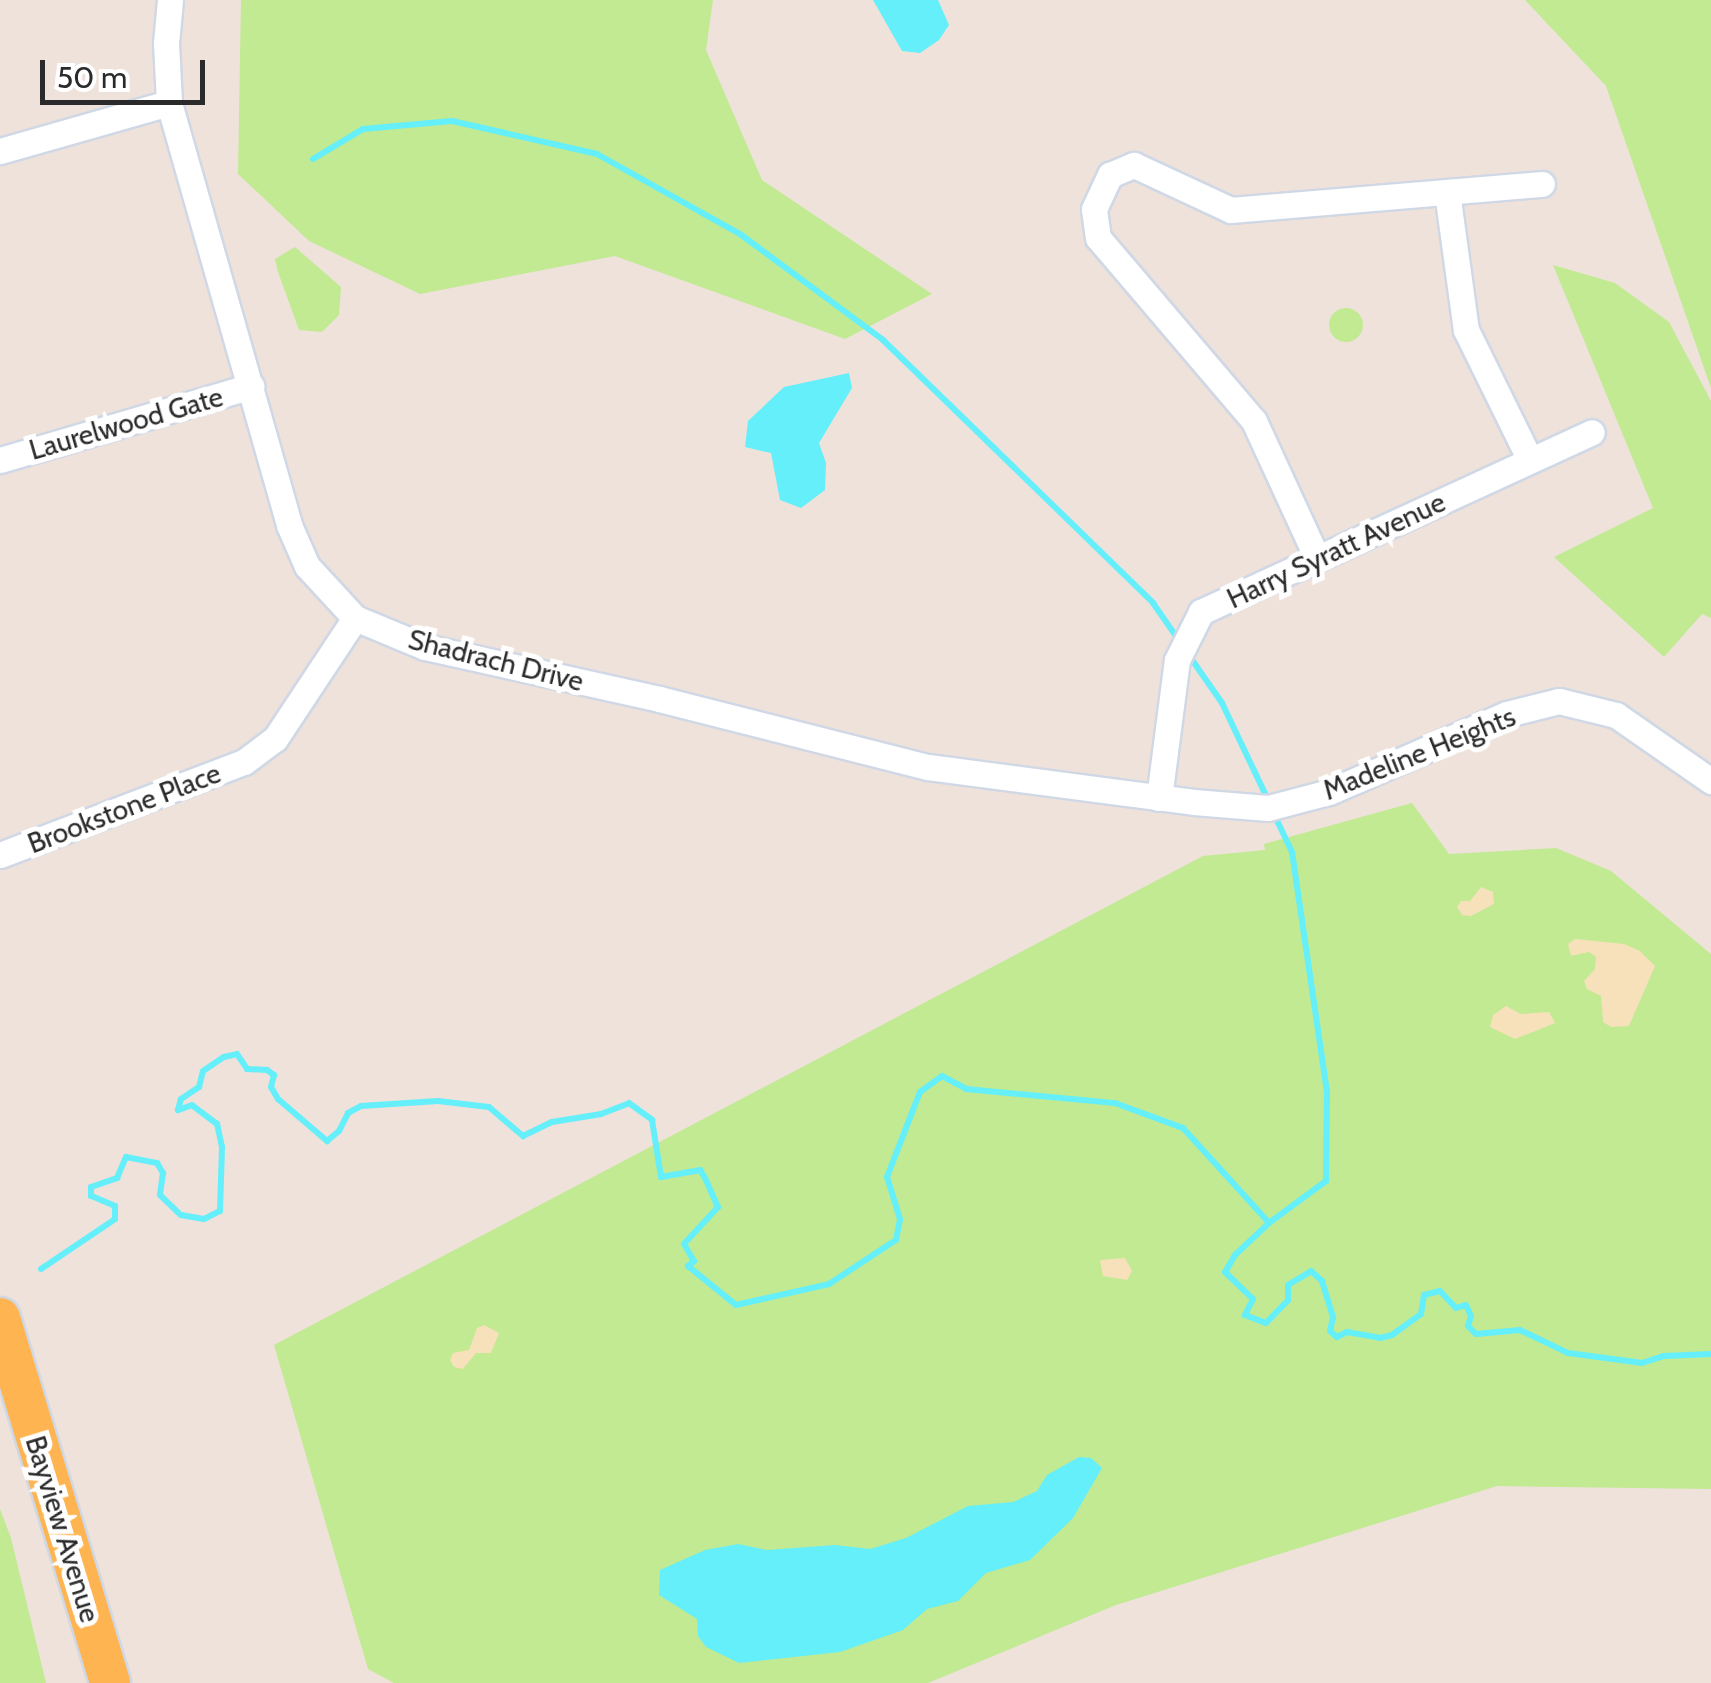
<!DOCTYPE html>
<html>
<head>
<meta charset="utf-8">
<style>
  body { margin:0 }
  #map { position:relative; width:1711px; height:1683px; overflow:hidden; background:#eee2db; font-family:Cabin,sans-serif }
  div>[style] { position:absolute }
  .green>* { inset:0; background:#c1ea92 }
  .round { border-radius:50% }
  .sand>* { inset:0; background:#f6e1bb }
  .water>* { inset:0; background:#64effa }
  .stream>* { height:6px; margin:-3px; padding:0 3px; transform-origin:3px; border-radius:3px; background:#64effa }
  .roads { filter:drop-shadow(2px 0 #d0d8e5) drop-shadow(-2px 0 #d0d8e5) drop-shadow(0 2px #d0d8e5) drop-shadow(0 -2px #d0d8e5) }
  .street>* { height:25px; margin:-12.5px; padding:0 12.5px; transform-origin:12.5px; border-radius:12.5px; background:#fff }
  .primary>* { height:40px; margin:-20px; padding:0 20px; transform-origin:20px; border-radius:20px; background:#feb450 }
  span { translate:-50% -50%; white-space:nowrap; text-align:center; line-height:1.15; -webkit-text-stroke:10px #fff; paint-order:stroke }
  .street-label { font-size:28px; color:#2a2a2a }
  .scale { position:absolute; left:40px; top:60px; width:165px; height:45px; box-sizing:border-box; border:5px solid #2a2a2a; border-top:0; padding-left:12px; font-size:30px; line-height:35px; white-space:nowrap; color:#2a2a2a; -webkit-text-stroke:8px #fff; paint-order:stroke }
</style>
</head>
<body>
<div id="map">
  <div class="green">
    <div style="clip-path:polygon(241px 0,713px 0,706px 50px,762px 180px,932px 294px,845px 339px,615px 256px,420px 294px,309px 241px,238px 174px)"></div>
    <div style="clip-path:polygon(1525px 0,1711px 0,1711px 388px,1606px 86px)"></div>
    <div style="clip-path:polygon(295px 247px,341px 287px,339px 315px,322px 332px,299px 330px,278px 272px,275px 259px)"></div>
    <div style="clip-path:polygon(1553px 265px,1615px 283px,1669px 322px,1711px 401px,1711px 618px,1702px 614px,1664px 657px,1554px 557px,1653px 508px)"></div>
    <div class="round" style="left:1329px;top:308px;width:34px;height:34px"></div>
    <div style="clip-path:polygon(1412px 803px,1449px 854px,1556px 848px,1611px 871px,1711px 954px,1711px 1489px,1497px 1486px,1116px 1605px,928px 1683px,394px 1683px,368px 1669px,274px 1345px,1203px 856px,1265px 850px,1264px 844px)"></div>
    <div style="clip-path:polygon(0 1509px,11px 1538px,46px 1683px,0 1683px)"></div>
  </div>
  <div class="sand">
    <div style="clip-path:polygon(1481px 887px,1493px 892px,1494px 904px,1471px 916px,1462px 915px,1457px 907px,1461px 901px,1470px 901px)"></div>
    <div style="clip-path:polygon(1575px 939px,1624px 944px,1640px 951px,1655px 966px,1629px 1026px,1611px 1027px,1603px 1022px,1601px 996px,1587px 989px,1584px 981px,1595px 969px,1596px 957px,1589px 952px,1571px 956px,1568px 944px)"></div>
    <div style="clip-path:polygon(1506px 1006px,1521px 1014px,1549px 1012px,1555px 1023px,1515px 1039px,1490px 1027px,1493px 1015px)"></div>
    <div style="clip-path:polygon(1125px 1258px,1132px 1271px,1127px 1280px,1103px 1276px,1100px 1260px)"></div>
    <div style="clip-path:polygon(484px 1325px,499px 1333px,491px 1353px,476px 1353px,463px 1369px,454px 1367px,450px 1360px,453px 1353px,469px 1350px,477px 1328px)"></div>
  </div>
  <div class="water">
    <div style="clip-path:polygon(873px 0,938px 0,949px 25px,939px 40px,920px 53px,902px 51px)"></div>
    <div style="clip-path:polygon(849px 373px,852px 388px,819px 443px,826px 463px,825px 490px,801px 508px,780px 500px,771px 453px,745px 447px,748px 421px,784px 387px)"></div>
    <div style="clip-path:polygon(1079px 1457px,1091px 1458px,1102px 1468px,1073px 1518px,1030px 1560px,986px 1573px,958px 1601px,927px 1609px,903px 1630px,840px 1652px,739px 1663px,706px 1647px,698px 1636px,697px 1619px,659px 1595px,660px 1570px,705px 1550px,738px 1544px,767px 1550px,835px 1545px,870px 1549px,906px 1538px,968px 1506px,1013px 1502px,1037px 1491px,1047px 1475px)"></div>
  </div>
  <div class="stream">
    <div style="left:313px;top:159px;width:58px;rotate:-31deg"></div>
    <div style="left:363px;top:129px;width:89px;rotate:-5.1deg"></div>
    <div style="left:452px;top:121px;width:149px;rotate:12.8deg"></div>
    <div style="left:597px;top:154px;width:164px;rotate:29.2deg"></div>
    <div style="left:740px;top:234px;width:178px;rotate:36.5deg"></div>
    <div style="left:883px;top:340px;width:377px;rotate:44.2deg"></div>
    <div style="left:1153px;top:603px;width:44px;rotate:55.2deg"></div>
    <div style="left:1188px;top:654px;width:60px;rotate:55.2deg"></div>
    <div style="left:1222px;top:703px;width:107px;rotate:64.6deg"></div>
    <div style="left:1273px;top:812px;width:44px;rotate:64.6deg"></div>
    <div style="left:1292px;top:852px;width:244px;rotate:81.7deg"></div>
    <div style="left:1327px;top:1093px;width:88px;rotate:90.7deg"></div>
    <div style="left:1326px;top:1181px;width:71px;rotate:143.6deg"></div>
    <div style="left:1269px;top:1223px;width:47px;rotate:136.7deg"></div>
    <div style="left:1235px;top:1255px;width:20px;rotate:120deg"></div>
    <div style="left:1225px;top:1272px;width:39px;rotate:44deg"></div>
    <div style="left:1253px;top:1299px;width:18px;rotate:117deg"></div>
    <div style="left:1245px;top:1315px;width:22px;rotate:21deg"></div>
    <div style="left:1266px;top:1323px;width:32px;rotate:-46deg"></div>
    <div style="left:1288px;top:1300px;width:15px;rotate:-90deg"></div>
    <div style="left:1288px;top:1285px;width:27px;rotate:-31deg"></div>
    <div style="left:1311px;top:1271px;width:15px;rotate:42deg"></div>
    <div style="left:1322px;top:1281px;width:38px;rotate:73deg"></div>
    <div style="left:1333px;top:1317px;width:14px;rotate:102deg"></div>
    <div style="left:1330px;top:1331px;width:9px;rotate:41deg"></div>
    <div style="left:1337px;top:1337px;width:11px;rotate:-27deg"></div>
    <div style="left:1347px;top:1332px;width:34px;rotate:10deg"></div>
    <div style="left:1380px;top:1338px;width:12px;rotate:-14deg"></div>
    <div style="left:1392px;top:1335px;width:36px;rotate:-36deg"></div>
    <div style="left:1421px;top:1314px;width:19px;rotate:-81deg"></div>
    <div style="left:1424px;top:1295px;width:16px;rotate:-14deg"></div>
    <div style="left:1440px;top:1291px;width:23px;rotate:47deg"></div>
    <div style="left:1456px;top:1308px;width:10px;rotate:-17deg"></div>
    <div style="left:1466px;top:1305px;width:12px;rotate:66deg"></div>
    <div style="left:1471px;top:1316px;width:10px;rotate:107deg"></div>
    <div style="left:1468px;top:1326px;width:11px;rotate:45deg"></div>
    <div style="left:1476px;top:1334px;width:44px;rotate:-5.2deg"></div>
    <div style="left:1520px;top:1330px;width:53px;rotate:25.6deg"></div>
    <div style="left:1568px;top:1353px;width:75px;rotate:7.7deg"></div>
    <div style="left:1642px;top:1363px;width:23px;rotate:-18deg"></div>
    <div style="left:1664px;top:1356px;width:47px;rotate:-2.4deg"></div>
    <div style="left:41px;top:1269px;width:89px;rotate:-34deg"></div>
    <div style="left:115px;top:1219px;width:13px;rotate:-90deg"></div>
    <div style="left:115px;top:1206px;width:26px;rotate:-157deg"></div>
    <div style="left:91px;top:1196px;width:9px;rotate:-90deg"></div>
    <div style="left:91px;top:1187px;width:28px;rotate:-19deg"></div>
    <div style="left:117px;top:1178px;width:23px;rotate:-67deg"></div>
    <div style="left:126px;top:1157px;width:32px;rotate:11deg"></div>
    <div style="left:157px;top:1163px;width:12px;rotate:59deg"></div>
    <div style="left:163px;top:1173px;width:22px;rotate:98deg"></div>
    <div style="left:160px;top:1195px;width:29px;rotate:44deg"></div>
    <div style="left:181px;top:1215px;width:23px;rotate:10deg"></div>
    <div style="left:204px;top:1219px;width:18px;rotate:-27deg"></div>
    <div style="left:220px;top:1211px;width:64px;rotate:-88.2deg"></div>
    <div style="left:222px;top:1147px;width:24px;rotate:-102deg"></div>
    <div style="left:217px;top:1124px;width:31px;rotate:-143deg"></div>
    <div style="left:192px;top:1105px;width:15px;rotate:160deg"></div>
    <div style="left:178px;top:1110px;width:11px;rotate:-75deg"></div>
    <div style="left:181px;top:1099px;width:22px;rotate:-34deg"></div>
    <div style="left:199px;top:1087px;width:16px;rotate:-76deg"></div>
    <div style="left:203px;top:1071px;width:25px;rotate:-34deg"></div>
    <div style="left:224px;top:1057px;width:13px;rotate:-13deg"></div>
    <div style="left:237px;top:1054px;width:18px;rotate:56deg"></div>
    <div style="left:247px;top:1069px;width:20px;rotate:3deg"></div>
    <div style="left:267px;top:1070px;width:9px;rotate:36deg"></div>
    <div style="left:274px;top:1075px;width:12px;rotate:104deg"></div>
    <div style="left:271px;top:1087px;width:14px;rotate:60deg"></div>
    <div style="left:278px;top:1099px;width:65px;rotate:40.6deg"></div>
    <div style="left:327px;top:1141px;width:16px;rotate:-40deg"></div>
    <div style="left:339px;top:1131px;width:20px;rotate:-63deg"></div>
    <div style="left:348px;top:1113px;width:15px;rotate:-28deg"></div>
    <div style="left:361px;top:1106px;width:77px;rotate:-3.7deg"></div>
    <div style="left:438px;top:1101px;width:51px;rotate:6.7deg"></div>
    <div style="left:489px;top:1107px;width:45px;rotate:40.5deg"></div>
    <div style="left:523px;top:1136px;width:32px;rotate:-26deg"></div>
    <div style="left:552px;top:1122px;width:50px;rotate:-9.3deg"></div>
    <div style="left:601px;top:1114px;width:30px;rotate:-21deg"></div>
    <div style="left:629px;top:1103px;width:29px;rotate:36deg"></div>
    <div style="left:652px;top:1120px;width:58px;rotate:81deg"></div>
    <div style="left:661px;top:1177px;width:40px;rotate:-10deg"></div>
    <div style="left:700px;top:1170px;width:9px;rotate:58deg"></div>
    <div style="left:705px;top:1178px;width:32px;rotate:66deg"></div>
    <div style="left:718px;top:1207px;width:50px;rotate:132.6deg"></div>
    <div style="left:684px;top:1244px;width:20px;rotate:60deg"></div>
    <div style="left:694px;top:1261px;width:8px;rotate:140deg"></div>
    <div style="left:688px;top:1266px;width:62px;rotate:39.1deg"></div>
    <div style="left:736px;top:1305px;width:95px;rotate:-12.7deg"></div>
    <div style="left:829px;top:1284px;width:80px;rotate:-33.3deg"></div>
    <div style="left:896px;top:1240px;width:21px;rotate:-79deg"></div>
    <div style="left:900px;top:1219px;width:44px;rotate:-107.2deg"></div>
    <div style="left:887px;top:1177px;width:91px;rotate:-68.8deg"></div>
    <div style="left:920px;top:1092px;width:27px;rotate:-36deg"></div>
    <div style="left:942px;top:1076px;width:27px;rotate:28deg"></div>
    <div style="left:966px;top:1089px;width:150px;rotate:5.4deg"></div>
    <div style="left:1115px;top:1103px;width:72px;rotate:20.2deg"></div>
    <div style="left:1183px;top:1128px;width:128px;rotate:47.8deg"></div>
  </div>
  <div class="roads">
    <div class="street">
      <div style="left:170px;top:0;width:43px;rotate:95.3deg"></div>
      <div style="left:166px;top:43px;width:60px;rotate:87.1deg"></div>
      <div style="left:169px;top:103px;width:439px;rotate:74.1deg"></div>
      <div style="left:289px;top:525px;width:45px;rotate:66.3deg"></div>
      <div style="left:307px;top:566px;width:71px;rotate:47.3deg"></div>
      <div style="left:355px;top:618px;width:76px;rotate:22.5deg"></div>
      <div style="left:425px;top:647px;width:240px;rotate:12.5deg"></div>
      <div style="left:659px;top:699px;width:277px;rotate:14.2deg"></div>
      <div style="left:928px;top:767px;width:268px;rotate:7.5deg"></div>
      <div style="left:1194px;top:802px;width:74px;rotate:4.6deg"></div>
      <div style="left:1268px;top:808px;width:63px;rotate:-14.7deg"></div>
      <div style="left:1329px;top:792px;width:194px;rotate:-23.7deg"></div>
      <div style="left:1507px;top:714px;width:54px;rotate:-14deg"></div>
      <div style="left:1559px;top:701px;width:59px;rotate:13.8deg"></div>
      <div style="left:1616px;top:715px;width:116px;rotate:34.8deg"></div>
      <div style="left:0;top:151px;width:176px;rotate:-15.9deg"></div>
      <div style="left:1447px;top:192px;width:139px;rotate:82.2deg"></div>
      <div style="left:1466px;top:330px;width:145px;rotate:63.8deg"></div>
      <div style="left:0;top:460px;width:262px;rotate:-16.4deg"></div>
      <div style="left:1317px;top:558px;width:151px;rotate:-114.7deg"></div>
      <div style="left:1254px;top:421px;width:240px;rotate:-130.4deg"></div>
      <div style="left:1098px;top:238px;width:29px;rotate:-98deg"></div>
      <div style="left:1094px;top:209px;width:38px;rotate:-65deg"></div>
      <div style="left:1110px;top:175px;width:26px;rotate:-23deg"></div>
      <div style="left:1134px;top:165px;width:107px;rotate:24.9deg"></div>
      <div style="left:1231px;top:210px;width:312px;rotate:-4.8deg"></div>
      <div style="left:1159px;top:798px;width:139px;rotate:-82.6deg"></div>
      <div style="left:1177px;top:660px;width:54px;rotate:-63.4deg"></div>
      <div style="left:1201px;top:612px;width:430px;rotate:-24.7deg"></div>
      <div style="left:0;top:855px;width:261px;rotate:-20.9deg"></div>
      <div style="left:244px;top:762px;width:39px;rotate:-37deg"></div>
      <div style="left:275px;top:739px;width:145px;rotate:-56.5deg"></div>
    </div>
    <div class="primary">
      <div style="left:0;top:1318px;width:381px;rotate:73.2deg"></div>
    </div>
  </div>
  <div class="street-label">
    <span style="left:126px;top:423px;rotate:-16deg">Laurelwood Gate</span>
    <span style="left:1336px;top:550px;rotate:-25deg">Harry Syratt Avenue</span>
    <span style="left:496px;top:660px;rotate:14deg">Shadrach Drive</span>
    <span style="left:1419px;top:753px;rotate:-22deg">Madeline Heights</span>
    <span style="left:124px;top:808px;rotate:-21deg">Brookstone Place</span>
    <span style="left:63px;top:1529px;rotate:73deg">Bayview Avenue</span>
  </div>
  <div class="scale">50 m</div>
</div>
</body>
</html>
